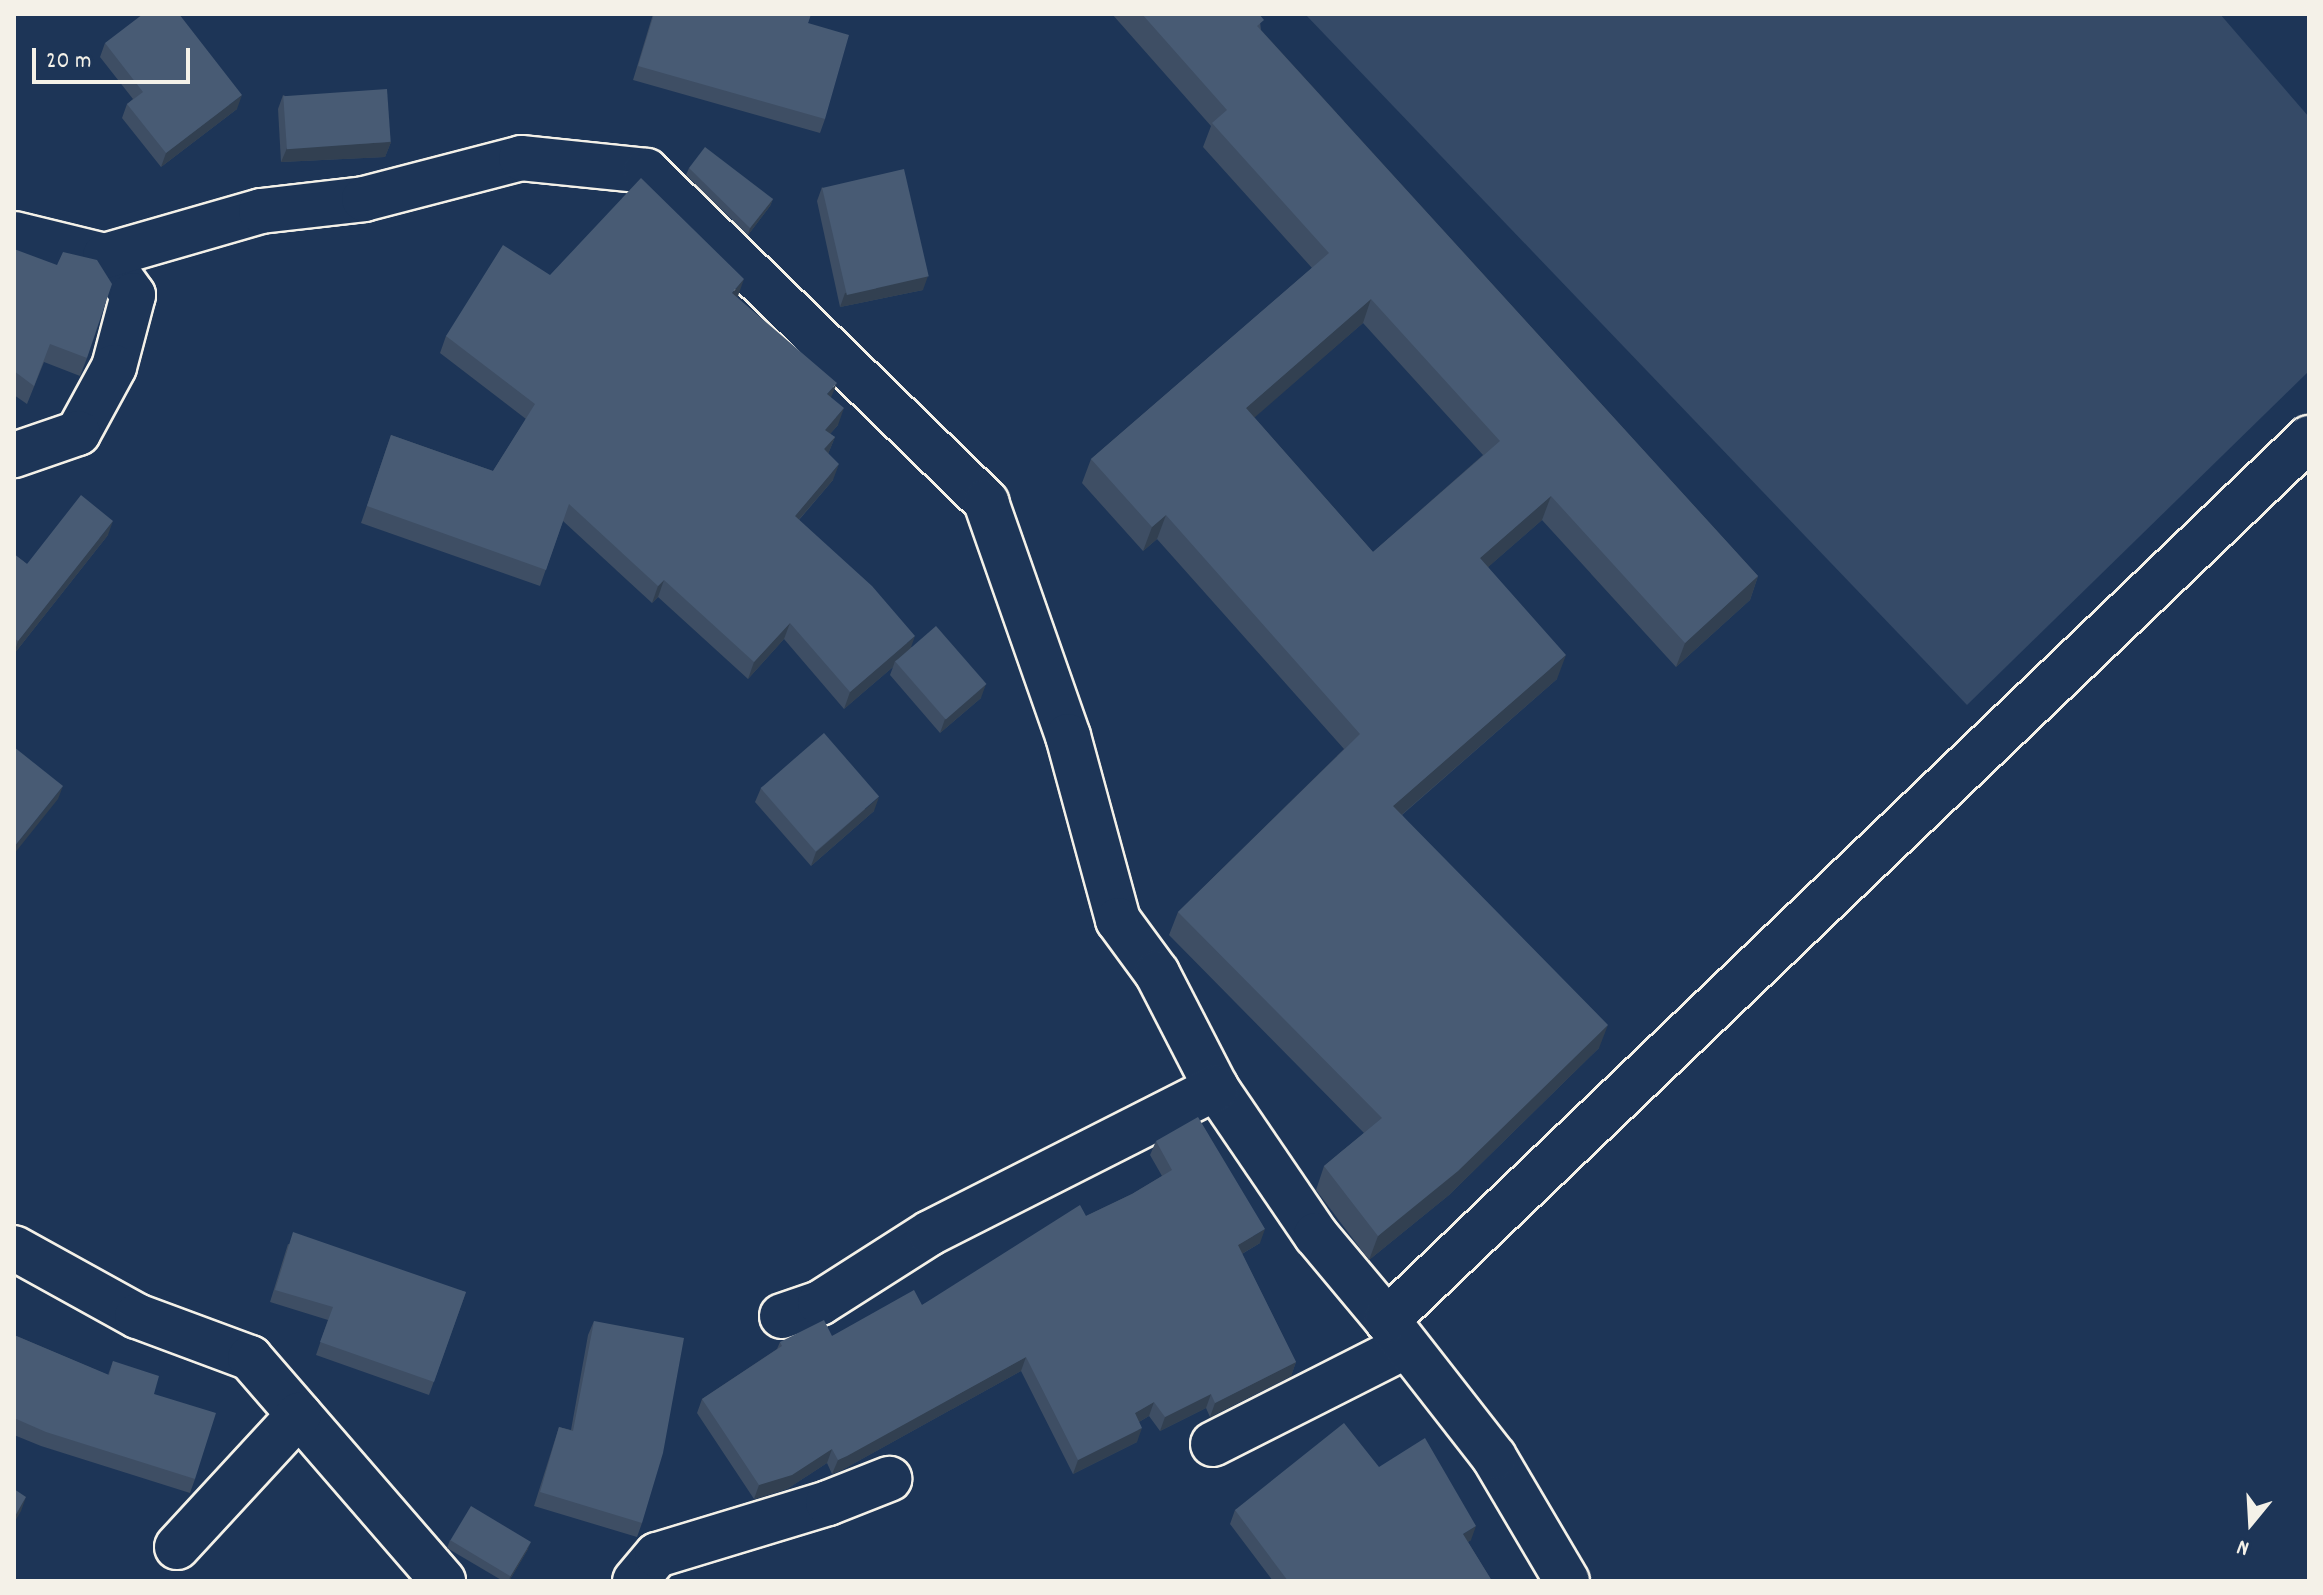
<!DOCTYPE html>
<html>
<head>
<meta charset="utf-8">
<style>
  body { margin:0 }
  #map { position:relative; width:2323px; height:1595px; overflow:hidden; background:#1d3557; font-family:Dekko,sans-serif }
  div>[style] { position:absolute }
  .green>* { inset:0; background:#354a67 }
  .roads { filter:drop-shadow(2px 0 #f4f1e8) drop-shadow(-2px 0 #f4f1e8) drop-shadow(0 2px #f4f1e8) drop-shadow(0 -2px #f4f1e8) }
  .minor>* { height:44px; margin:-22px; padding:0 22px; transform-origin:22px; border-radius:22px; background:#1d3557 }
  .wall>* { inset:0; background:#3e4e64 }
  .shaded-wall>* { inset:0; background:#324051 }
  .building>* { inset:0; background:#485b74; transform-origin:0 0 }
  span { translate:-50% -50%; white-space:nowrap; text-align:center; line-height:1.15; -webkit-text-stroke:8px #1d3557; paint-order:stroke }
  .frame { position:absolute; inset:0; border:16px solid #f4f1e8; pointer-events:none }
  .north { position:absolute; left:2211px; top:1483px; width:80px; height:80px; -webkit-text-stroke:6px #1d3557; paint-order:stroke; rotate:198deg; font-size:22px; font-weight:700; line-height:32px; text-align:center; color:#f4f1e8 }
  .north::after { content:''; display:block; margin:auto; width:28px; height:36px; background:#f4f1e8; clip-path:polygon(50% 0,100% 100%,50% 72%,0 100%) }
  .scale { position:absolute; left:32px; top:48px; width:158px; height:36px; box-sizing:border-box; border:4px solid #f4f1e8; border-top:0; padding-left:10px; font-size:24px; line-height:28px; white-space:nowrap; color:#f4f1e8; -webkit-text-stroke:6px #1d3557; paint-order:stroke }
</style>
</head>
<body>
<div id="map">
  <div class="green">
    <div style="clip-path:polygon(1305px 14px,2220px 14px,2309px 117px,2309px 371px,1967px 705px)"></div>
  </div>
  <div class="roads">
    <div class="minor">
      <div style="left:14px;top:234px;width:94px;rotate:13.6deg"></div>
      <div style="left:105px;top:256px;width:48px;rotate:54.3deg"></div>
      <div style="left:133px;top:295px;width:74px;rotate:104.8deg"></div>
      <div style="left:114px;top:367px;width:75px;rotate:118.6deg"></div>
      <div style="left:78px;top:433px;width:68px;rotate:161deg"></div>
      <div style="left:105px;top:256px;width:162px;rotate:-16.1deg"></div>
      <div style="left:261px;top:211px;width:104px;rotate:-6.6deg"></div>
      <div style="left:364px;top:199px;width:162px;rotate:-14.6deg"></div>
      <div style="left:521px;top:158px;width:126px;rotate:5.9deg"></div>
      <div style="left:646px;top:171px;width:475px;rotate:44.2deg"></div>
      <div style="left:986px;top:502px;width:248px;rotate:70.7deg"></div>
      <div style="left:1068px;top:736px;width:191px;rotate:74.8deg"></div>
      <div style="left:1118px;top:920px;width:66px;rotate:53.7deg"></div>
      <div style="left:1157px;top:973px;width:129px;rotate:62.8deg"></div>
      <div style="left:1216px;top:1088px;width:178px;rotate:55.8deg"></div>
      <div style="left:1316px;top:1235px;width:111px;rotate:50.1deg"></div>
      <div style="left:14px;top:1248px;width:141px;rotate:28.9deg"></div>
      <div style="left:137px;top:1316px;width:121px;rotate:20.4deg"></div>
      <div style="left:250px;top:1358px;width:295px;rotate:49.1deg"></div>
      <div style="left:782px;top:1316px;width:40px;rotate:-18.9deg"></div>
      <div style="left:820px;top:1303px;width:130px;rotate:-32.5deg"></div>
      <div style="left:930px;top:1233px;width:321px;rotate:-26.9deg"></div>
      <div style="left:1213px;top:1444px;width:216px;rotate:-26.9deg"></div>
      <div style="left:177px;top:1547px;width:180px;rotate:-47.3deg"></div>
      <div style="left:635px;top:1581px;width:34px;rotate:-50deg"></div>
      <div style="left:657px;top:1555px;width:179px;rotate:-16.9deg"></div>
      <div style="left:828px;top:1503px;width:66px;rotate:-21.5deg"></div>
      <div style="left:1567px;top:1581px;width:144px;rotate:-120.5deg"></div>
      <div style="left:1494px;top:1457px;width:174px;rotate:-128deg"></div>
      <div style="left:1387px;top:1320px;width:1276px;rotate:-43.73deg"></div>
    </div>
  </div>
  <div class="wall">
    <div style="clip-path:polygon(653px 14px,811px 14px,808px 23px,825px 119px,820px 133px,633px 80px)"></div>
    <div style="clip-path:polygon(evenodd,1112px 14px,1259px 14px,1261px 30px,1758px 576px,1750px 600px,1676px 667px,1542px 520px,1488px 567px,1557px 679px,1402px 815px,1599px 1048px,1449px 1195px,1369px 1260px,1316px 1190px,1324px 1166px,1364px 1133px,1169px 935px,1178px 912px,1344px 749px,1157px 539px,1143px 551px,1082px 483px,1091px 459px,1312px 268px,1203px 147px,1211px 126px,1112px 14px,1363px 323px,1483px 455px,1373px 552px,1254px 417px,1363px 323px)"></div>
    <div style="clip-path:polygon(105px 43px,237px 109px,161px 167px,122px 118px,127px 104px,133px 99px,100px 57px)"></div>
    <div style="clip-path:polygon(283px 95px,391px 142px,385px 157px,281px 162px,278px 109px)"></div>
    <div style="clip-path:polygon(689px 168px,773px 199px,770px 206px,748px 235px,686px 175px)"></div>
    <div style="clip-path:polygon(822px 187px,923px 290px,840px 307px,817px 201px)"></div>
    <div style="clip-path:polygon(14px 249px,87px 358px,80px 376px,44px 362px,27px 404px,14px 395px)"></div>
    <div style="clip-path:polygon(550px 275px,738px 296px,737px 297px,831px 398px,838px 425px,830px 434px,835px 437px,828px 454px,833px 480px,799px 520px,911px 647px,981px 698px,940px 733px,890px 675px,893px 667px,844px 709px,784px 639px,748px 679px,658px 597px,652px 603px,563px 521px,540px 586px,361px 523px,391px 435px,493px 471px,526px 419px,440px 353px,446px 336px)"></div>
    <div style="clip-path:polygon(108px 535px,14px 654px,14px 554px,27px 564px)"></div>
    <div style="clip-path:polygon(761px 788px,874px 811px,811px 866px,755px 802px)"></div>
    <div style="clip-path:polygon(1156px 1141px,1260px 1243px,1242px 1254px,1296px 1362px,1291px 1376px,1210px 1417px,1206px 1408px,1160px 1431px,1149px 1416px,1139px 1422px,1137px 1442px,1073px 1474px,1021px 1371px,842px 1470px,832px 1474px,827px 1463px,787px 1489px,754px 1499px,697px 1413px,702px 1399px,777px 1349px,780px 1342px,832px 1336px,922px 1305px,1086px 1216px,1132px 1194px,1162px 1176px,1150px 1155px)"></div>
    <div style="clip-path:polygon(288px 1244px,466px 1292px,429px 1395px,316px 1355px,328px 1320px,270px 1302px)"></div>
    <div style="clip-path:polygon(594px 1321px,642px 1523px,637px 1537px,534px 1506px,559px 1427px,571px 1430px,588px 1335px)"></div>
    <div style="clip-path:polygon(14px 1335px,108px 1375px,113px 1361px,154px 1394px,195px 1479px,190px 1493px,41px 1446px,14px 1435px)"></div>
    <div style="clip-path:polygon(1379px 1467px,1471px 1540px,1468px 1542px,1492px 1581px,1273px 1581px,1230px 1524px,1235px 1510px)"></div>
    <div style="clip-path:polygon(450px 1540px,528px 1549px,509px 1581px,503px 1581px,447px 1548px)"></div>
  </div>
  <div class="shaded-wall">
    <div style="clip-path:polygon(242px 95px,237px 109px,161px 167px,166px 153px)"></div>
    <div style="clip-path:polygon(391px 142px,385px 157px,281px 162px,287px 148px)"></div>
    <div style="clip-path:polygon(773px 199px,770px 206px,748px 235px,750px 228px)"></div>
    <div style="clip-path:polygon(928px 276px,923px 290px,840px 307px,845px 293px)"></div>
    <div style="clip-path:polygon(744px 279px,738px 296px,726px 310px,732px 293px)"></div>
    <div style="clip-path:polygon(1371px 299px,1363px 323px,1238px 432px,1246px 408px)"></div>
    <div style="clip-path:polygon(837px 383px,830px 400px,827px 394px)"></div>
    <div style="clip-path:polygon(844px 408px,838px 425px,819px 446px,825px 430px)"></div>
    <div style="clip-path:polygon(835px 437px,828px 454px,824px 449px)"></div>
    <div style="clip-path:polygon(839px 464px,833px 480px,788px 532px,795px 516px)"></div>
    <div style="clip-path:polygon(1551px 496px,1542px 520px,1471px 582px,1480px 558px)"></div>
    <div style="clip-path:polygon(1166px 515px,1157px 539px,1143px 551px,1152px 527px)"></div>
    <div style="clip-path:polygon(113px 521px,108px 535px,14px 654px,18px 641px)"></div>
    <div style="clip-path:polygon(1758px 576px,1750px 600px,1676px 667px,1685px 643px)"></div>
    <div style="clip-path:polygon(664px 580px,658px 597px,652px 603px,658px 586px)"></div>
    <div style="clip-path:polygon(790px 623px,784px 639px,748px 679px,754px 662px)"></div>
    <div style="clip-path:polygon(915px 636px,909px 653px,895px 661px,893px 667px,844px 709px,850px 692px)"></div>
    <div style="clip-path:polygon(1566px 655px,1557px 679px,1384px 830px,1393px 806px)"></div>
    <div style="clip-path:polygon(986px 684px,981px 698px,940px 733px,945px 719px)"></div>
    <div style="clip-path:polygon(63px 786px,58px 799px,14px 854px,14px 847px)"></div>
    <div style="clip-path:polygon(879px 797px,874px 811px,811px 866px,816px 852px)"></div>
    <div style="clip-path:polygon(1608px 1025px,1599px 1048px,1449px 1195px,1369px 1260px,1378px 1236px)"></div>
    <div style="clip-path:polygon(1265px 1229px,1260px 1243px,1233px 1259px,1238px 1245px)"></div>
    <div style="clip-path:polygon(1026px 1357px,1021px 1371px,842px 1470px,832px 1474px,838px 1460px)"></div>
    <div style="clip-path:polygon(1296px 1362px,1291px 1376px,1210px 1417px,1215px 1403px)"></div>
    <div style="clip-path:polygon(1211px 1394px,1206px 1408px,1160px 1431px,1165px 1417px)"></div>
    <div style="clip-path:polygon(1154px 1402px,1149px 1416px,1130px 1427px,1135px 1413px)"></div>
    <div style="clip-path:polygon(1142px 1428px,1137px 1442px,1073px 1474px,1078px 1460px)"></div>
    <div style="clip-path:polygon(832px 1449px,827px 1463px,787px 1489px,754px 1499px,759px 1485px)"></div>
    <div style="clip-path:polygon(26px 1497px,21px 1511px,14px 1523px,14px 1518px)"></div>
    <div style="clip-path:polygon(1476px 1526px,1471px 1540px,1458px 1548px,1463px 1534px)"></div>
    <div style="clip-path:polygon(531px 1542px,528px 1549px,509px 1581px,510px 1577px)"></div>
  </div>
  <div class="building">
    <div style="clip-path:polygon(143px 14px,179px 14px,242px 95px,166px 153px,127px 104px,143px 92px,105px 43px)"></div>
    <div style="clip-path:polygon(654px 14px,811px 14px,808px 23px,849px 35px,825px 119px,638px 66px)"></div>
    <div style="clip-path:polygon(evenodd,1142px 14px,1259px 14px,1264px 20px,1257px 26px,1758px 576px,1685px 643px,1551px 496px,1480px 558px,1566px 655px,1393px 806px,1608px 1025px,1458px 1171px,1378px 1236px,1324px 1166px,1382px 1118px,1178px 912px,1360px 734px,1166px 515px,1152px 527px,1091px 459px,1329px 253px,1212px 123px,1227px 110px,1142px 14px,1371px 299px,1500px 441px,1373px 552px,1246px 408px,1371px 299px)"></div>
    <div style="left:387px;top:89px;width:53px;height:104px;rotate:86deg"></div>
    <div style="clip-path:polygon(705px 147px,773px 199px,750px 228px,689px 168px)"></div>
    <div style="left:904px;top:169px;width:110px;height:84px;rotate:77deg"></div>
    <div style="clip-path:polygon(641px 178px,744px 279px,732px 293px,837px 383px,827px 394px,844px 408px,825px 430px,835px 437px,824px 449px,839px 464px,795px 516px,872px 586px,915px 636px,850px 692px,790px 623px,754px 662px,664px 580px,658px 586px,569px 504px,546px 570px,367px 506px,391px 435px,493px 471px,535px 404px,446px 336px,503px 245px,550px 275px)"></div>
    <div style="clip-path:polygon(14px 249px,57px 265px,63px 252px,97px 260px,112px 284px,87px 358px,50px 344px,34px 386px,14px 371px)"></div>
    <div style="clip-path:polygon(81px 495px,113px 521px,18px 641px,14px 638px,14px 554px,27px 564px)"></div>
    <div style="left:936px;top:626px;width:77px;height:54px;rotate:49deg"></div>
    <div style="left:824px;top:733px;width:84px;height:84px;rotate:49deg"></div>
    <div style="clip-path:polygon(14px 747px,63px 786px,14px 847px)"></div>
    <div style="clip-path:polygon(1198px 1117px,1265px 1229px,1238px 1245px,1296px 1362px,1215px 1403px,1211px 1394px,1165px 1417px,1154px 1402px,1135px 1413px,1142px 1428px,1078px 1460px,1026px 1357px,847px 1456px,838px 1460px,832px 1449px,792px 1475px,759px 1485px,702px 1399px,782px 1346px,780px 1342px,824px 1320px,832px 1336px,914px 1290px,922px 1305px,1080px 1205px,1086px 1216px,1132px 1194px,1172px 1170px,1156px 1141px)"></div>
    <div style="clip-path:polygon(293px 1232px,466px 1292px,434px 1382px,320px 1342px,333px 1307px,275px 1290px)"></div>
    <div style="clip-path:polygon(594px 1321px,684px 1338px,663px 1453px,642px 1523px,540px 1492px,559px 1427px,573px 1431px)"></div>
    <div style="clip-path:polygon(14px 1335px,109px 1375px,113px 1361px,159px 1376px,154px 1394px,216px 1413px,195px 1479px,46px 1432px,14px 1418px)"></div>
    <div style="clip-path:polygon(1344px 1423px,1379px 1467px,1425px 1438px,1476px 1526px,1463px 1534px,1492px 1581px,1288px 1581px,1235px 1510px)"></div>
    <div style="clip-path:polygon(14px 1489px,26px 1497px,14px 1518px)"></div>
    <div style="left:471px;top:1506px;width:70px;height:40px;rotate:31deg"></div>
  </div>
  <div class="frame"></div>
  <div class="north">N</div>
  <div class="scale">20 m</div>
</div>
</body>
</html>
